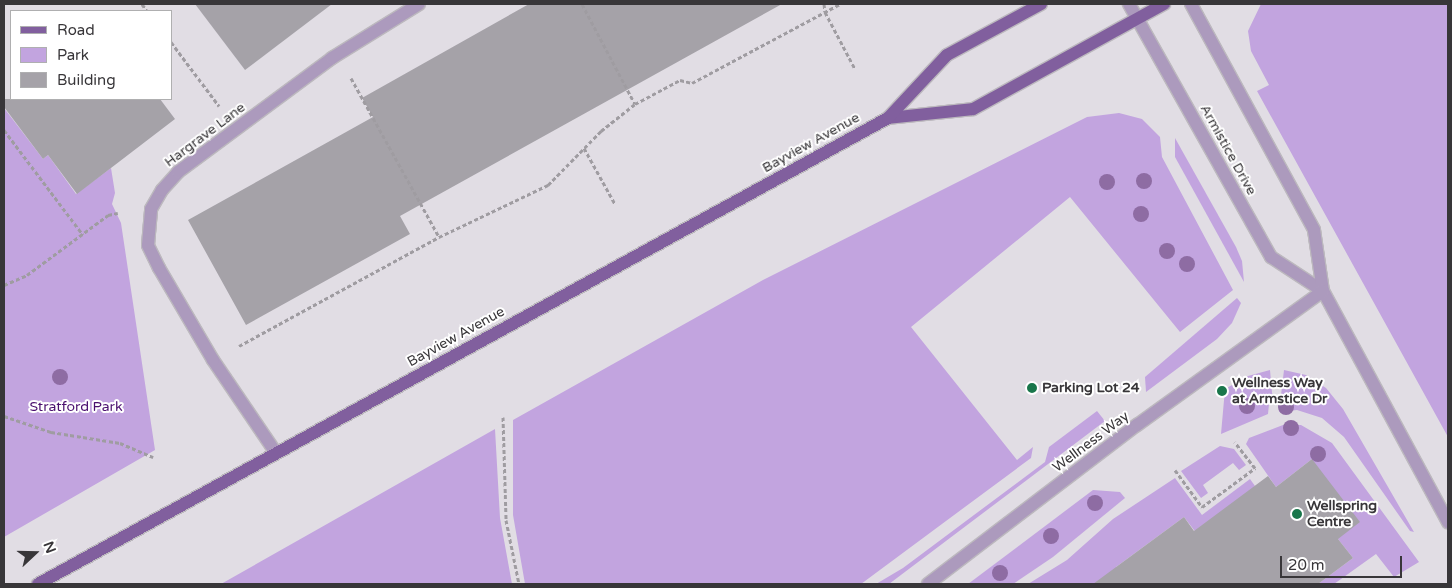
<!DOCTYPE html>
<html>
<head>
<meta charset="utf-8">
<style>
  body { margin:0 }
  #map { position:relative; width:1452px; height:588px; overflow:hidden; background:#e1dde4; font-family:"Varela Round",sans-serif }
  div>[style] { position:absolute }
  .green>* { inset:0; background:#c2a4df }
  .building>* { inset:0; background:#a5a2a8 }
  .path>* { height:3px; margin-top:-1.5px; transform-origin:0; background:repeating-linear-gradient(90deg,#9f9ca1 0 4px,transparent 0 6.5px) }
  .roads { filter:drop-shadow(1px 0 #bcb8be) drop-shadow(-1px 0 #bcb8be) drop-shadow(0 1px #bcb8be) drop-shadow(0 -1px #bcb8be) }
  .minor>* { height:12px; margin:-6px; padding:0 6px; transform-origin:6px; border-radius:6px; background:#ac9abd }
  .major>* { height:12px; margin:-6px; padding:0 6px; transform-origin:6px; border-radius:6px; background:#815f9e }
  .trees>* { width:16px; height:16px; margin:-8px; border-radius:50%; background:#8e6ca3 }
  .dots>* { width:14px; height:14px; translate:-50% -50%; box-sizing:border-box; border:2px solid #fff; border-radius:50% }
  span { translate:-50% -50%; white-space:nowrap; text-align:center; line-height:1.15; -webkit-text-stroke:4px #fff; paint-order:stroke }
  .street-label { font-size:14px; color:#383639 }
  .poi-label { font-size:14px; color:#383639; font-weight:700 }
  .left { translate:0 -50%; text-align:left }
  .park-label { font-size:14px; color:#4a0f6e }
  .frame { position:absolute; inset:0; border:5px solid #383639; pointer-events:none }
  .legend { position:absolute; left:10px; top:10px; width:162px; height:90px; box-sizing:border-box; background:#fff; border:1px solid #afafb0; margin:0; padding:6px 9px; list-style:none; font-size:15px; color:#383639 }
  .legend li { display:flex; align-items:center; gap:10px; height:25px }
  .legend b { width:25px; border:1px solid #afafb0 }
  .north { position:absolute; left:10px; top:528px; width:50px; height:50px; -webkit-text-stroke:4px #fff; paint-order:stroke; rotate:69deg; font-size:14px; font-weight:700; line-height:20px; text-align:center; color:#383639 }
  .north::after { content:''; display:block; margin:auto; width:18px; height:22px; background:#383639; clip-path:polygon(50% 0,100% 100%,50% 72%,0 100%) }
  .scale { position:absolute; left:1280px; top:556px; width:122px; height:22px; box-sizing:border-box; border:2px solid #383639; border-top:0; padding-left:6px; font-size:15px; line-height:18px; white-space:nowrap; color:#383639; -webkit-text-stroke:4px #fff; paint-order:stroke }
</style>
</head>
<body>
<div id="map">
  <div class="green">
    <div style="clip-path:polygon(1261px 4px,1448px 4px,1448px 437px,1257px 91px,1269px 85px,1251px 51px,1248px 31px)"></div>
    <div style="clip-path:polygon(4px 108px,43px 159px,48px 155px,76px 194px,111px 168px,115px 193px,112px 204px,121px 223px,155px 450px,4px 537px)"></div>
    <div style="clip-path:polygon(1119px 113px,1142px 119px,1160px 137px,1162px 157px,1233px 290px,1180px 332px,1070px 197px,911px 327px,1017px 460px,1033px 447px,1031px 458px,861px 584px,525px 584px,513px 515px,513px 420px,763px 280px,1087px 117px)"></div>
    <div style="clip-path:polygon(1175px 138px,1236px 247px,1242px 261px,1244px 282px,1175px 157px)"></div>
    <div style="clip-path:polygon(1237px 298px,1241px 303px,1232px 323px,1217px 339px,1146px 392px,1145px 377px)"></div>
    <div style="clip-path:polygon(1270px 370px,1273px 403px,1269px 404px,1268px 414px,1221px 434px,1225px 389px,1248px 376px)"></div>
    <div style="clip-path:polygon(1284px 370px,1306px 375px,1326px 388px,1343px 409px,1414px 532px,1410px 531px,1344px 437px,1322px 418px,1297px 410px,1279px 412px)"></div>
    <div style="clip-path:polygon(1097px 411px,1105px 421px,889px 584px,876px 584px,903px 568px,1045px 462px,1049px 447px)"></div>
    <div style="clip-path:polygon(1283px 425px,1301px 425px,1332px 443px,1419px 562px,1394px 577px,1376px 554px,1334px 584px,1318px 584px,1353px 558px,1338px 539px,1312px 459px,1276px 487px,1246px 444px,1249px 438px)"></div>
    <div style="clip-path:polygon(495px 429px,500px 518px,512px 584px,221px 584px)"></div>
    <div style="clip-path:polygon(1220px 446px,1234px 449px,1246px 465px,1239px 470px,1233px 463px,1203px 485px,1208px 493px,1201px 498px,1181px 471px)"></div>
    <div style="clip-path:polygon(1175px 478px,1202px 515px,1250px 479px,1255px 486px,1204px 543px,1184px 517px,1116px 567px,1129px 584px,1028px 584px,1067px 560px,1113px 519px)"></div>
    <div style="clip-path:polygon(1093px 490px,1120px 492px,1125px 498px,1053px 557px,1013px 584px,968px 584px)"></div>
  </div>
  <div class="building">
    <div style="clip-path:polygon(195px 4px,332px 4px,245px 70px)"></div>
    <div style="clip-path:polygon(529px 4px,782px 4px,400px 216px,410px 234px,246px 325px,188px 220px,373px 117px,362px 98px)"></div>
    <div style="clip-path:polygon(4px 99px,160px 99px,175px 119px,77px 194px,48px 155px,43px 159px,4px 107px)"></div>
    <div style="clip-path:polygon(1312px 459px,1360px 522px,1338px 539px,1353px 558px,1318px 584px,1093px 584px,1184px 517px,1194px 531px,1268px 476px,1276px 487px)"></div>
  </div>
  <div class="path">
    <div style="left:142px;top:4px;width:9px;rotate:54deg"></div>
    <div style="left:582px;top:4px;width:113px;rotate:62.1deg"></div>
    <div style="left:824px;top:4px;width:8px;rotate:83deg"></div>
    <div style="left:825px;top:12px;width:64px;rotate:62.2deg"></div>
    <div style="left:171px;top:42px;width:80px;rotate:53.1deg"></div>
    <div style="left:351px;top:78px;width:182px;rotate:61deg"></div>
    <div style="left:4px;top:130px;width:131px;rotate:53deg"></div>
    <div style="left:584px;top:148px;width:64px;rotate:61deg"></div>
    <div style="left:4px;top:285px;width:25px;rotate:-23deg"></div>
    <div style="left:27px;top:275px;width:101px;rotate:-36.5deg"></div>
    <div style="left:108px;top:215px;width:10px;rotate:-11deg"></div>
    <div style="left:239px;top:346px;width:228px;rotate:-28.6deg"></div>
    <div style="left:439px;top:237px;width:121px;rotate:-25.5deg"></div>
    <div style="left:548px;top:185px;width:76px;rotate:-45.5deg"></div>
    <div style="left:601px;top:131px;width:43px;rotate:-38.5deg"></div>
    <div style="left:635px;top:104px;width:51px;rotate:-28.1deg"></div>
    <div style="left:680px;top:80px;width:12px;rotate:14deg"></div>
    <div style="left:692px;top:83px;width:168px;rotate:-28.1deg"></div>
    <div style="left:4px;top:416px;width:50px;rotate:18.8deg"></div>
    <div style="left:51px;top:432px;width:70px;rotate:9.1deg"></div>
    <div style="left:120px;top:443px;width:36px;rotate:23deg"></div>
    <div style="left:503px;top:417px;width:103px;rotate:88.3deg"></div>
    <div style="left:506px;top:520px;width:65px;rotate:78.5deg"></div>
    <div style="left:1175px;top:470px;width:46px;rotate:53.9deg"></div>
    <div style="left:1202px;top:507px;width:66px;rotate:-36.3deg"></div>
    <div style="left:1255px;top:468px;width:33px;rotate:-128deg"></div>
  </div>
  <div class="roads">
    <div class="minor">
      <div style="left:1129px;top:4px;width:290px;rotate:60.7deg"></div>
      <div style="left:1271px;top:257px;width:62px;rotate:33.2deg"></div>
      <div style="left:1191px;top:4px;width:257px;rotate:61.4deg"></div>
      <div style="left:1314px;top:230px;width:62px;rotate:81.6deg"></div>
      <div style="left:1323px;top:291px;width:263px;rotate:61.6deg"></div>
      <div style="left:276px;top:453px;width:112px;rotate:-124.1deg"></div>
      <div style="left:213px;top:360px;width:107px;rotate:-120.4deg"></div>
      <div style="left:159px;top:268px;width:25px;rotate:-116deg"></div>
      <div style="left:148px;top:245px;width:36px;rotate:-85deg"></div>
      <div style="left:151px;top:209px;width:22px;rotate:-60deg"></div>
      <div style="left:162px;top:190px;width:24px;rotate:-48deg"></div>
      <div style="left:178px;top:172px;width:192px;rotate:-36.5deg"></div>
      <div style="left:332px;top:58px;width:102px;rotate:-31.8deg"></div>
      <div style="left:928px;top:584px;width:263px;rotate:-37.3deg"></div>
      <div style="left:1137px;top:425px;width:229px;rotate:-35.8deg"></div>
    </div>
    <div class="major">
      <div style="left:888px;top:118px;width:85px;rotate:-6deg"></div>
      <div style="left:973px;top:109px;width:218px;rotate:-28.8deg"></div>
      <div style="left:38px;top:584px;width:969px;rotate:-28.73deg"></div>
      <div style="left:888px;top:118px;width:86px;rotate:-46.9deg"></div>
      <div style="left:947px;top:55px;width:107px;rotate:-28.5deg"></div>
    </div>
  </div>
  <div class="trees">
    <div style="left:1144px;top:181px"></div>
    <div style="left:1107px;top:182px"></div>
    <div style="left:1141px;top:214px"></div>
    <div style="left:1167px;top:251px"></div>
    <div style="left:1187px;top:264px"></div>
    <div style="left:60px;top:377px"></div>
    <div style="left:1247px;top:406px"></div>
    <div style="left:1286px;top:407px"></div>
    <div style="left:1291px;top:428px"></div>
    <div style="left:1318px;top:454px"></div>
    <div style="left:1095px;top:503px"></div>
    <div style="left:1051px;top:536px"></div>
    <div style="left:1000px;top:573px"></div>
  </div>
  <div class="dots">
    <div style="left:1032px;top:388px;background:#19764b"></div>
    <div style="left:1222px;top:391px;background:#19764b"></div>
    <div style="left:1297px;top:514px;background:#19764b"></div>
  </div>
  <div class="street-label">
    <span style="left:205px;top:135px;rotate:-37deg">Hargrave Lane</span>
    <span style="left:811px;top:143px;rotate:-29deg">Bayview Avenue</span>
    <span style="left:1228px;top:150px;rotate:61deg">Armistice Drive</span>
    <span style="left:456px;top:337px;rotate:-29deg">Bayview Avenue</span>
    <span style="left:1091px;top:442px;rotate:-37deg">Wellness Way</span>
  </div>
  <div class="poi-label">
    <span class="left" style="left:1232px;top:391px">Wellness Way<br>at Armstice Dr</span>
    <span class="left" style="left:1042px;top:388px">Parking Lot 24</span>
    <span class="left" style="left:1307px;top:514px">Wellspring<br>Centre</span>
  </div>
  <div class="park-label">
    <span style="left:76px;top:407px">Stratford Park</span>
  </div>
  <div class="frame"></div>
  <ul class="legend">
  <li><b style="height:6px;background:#815f9e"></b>Road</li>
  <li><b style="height:14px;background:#c2a4df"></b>Park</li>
  <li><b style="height:14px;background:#a5a2a8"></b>Building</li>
  </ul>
  <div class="north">N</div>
  <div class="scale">20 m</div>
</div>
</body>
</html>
